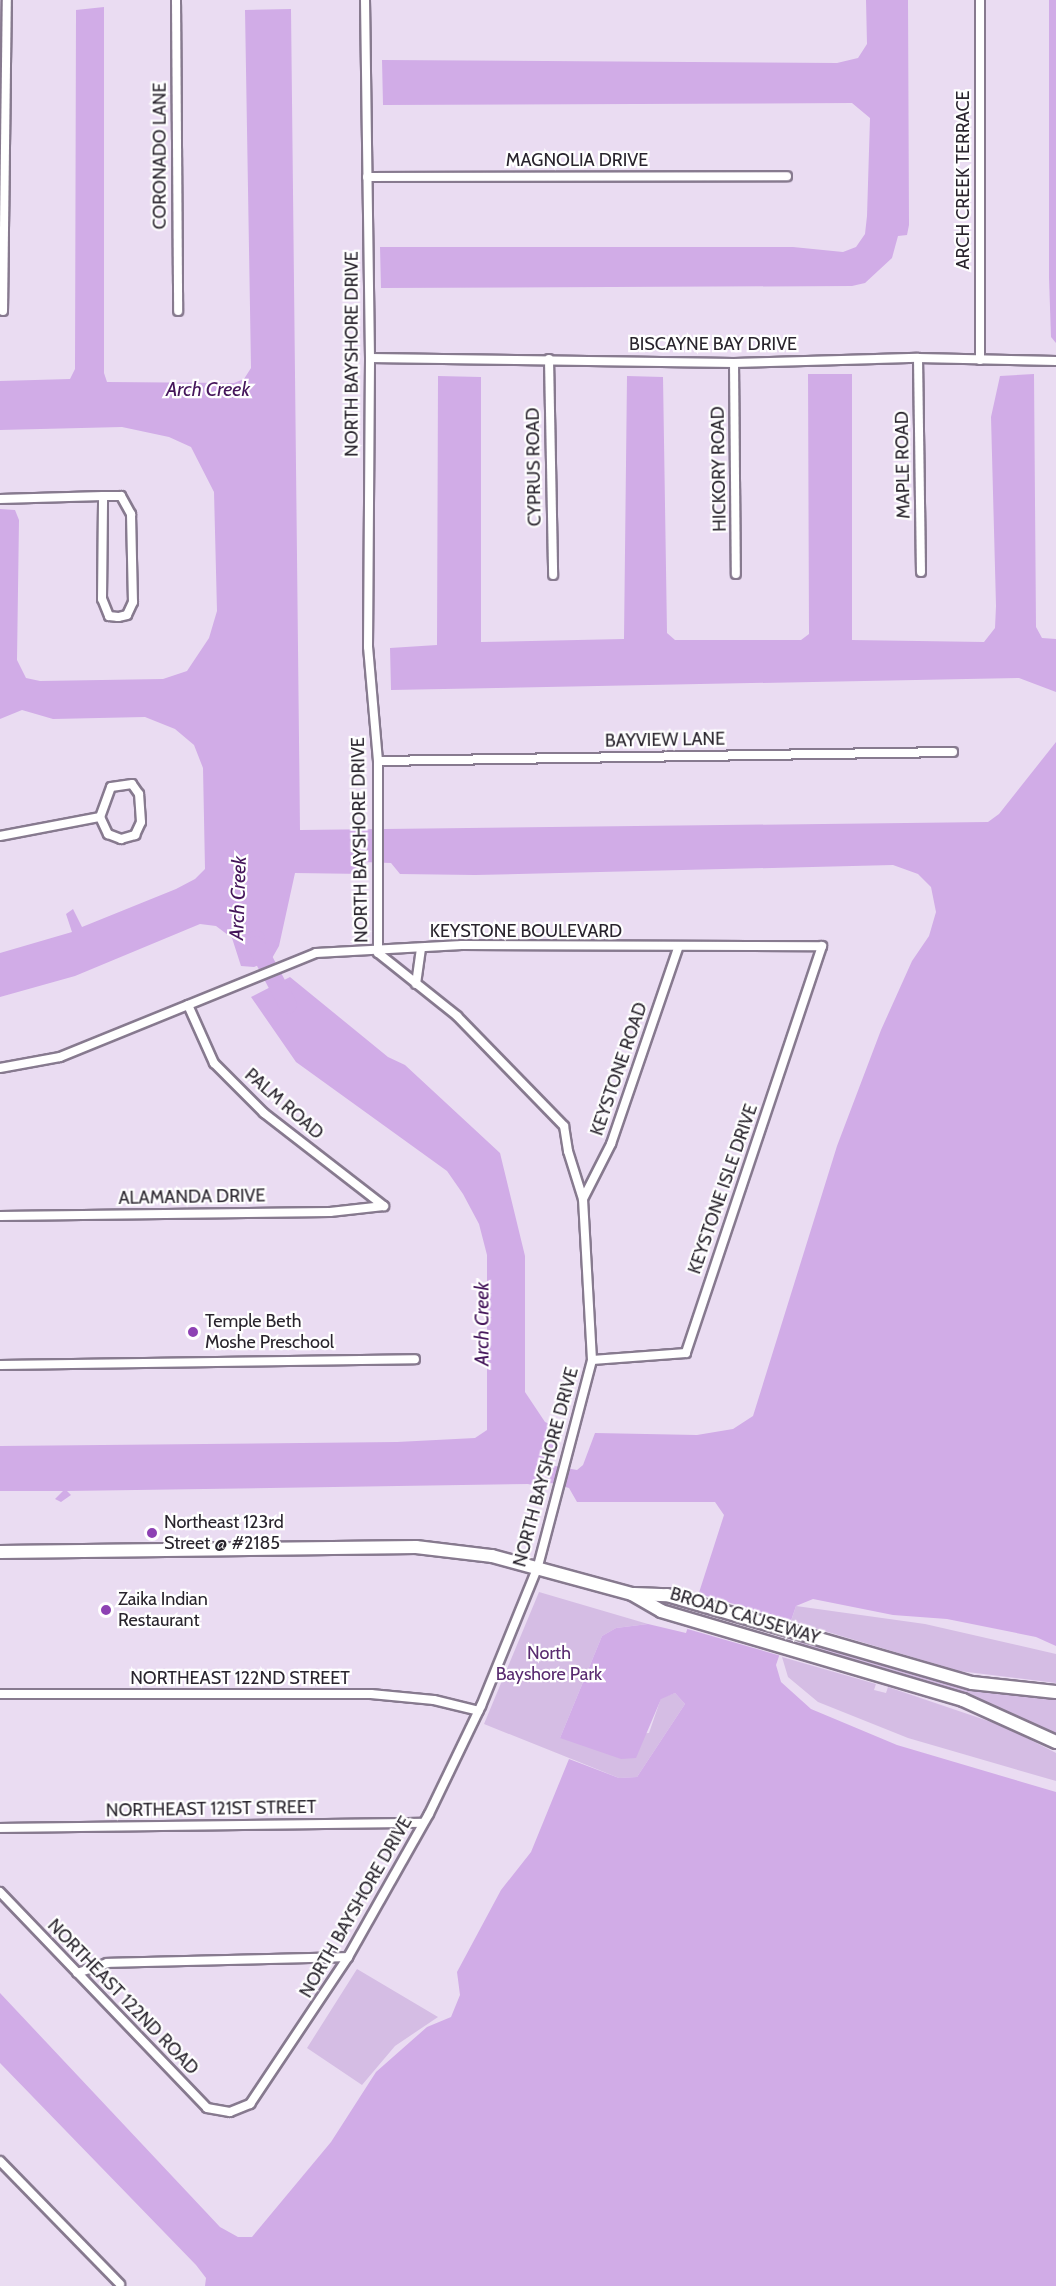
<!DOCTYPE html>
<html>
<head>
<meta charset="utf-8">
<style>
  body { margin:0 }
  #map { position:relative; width:1056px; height:2286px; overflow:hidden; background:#eadcf2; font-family:Cabin,sans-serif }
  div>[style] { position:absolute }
  .green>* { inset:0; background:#d5bde4 }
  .water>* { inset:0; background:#d1ace7 }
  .pier>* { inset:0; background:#eadcf2; transform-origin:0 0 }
  .river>* { height:18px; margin:-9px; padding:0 9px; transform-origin:9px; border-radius:9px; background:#d1ace7 }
  .roads { filter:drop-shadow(2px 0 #877a8f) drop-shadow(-2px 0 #877a8f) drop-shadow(0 2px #877a8f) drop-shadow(0 -2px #877a8f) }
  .minor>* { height:8px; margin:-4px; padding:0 4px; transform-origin:4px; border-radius:4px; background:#fff }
  .primary>* { height:12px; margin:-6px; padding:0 6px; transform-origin:6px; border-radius:6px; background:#fff }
  .dots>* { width:16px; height:16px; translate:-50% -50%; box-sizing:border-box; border:3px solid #fff; border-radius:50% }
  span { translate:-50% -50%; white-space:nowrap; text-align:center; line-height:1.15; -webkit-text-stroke:4.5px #fff; paint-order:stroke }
  .street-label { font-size:18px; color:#29242d }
  .poi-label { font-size:18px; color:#29242d }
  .left { translate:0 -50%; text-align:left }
  .park-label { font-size:18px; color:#592b70 }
  .water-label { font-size:20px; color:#45165b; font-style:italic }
</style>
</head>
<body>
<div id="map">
  <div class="green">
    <div style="clip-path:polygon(539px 1592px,648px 1624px,616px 1628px,602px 1636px,560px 1738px,649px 1733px,661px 1698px,675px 1693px,685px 1704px,637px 1777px,619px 1778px,484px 1724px)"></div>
    <div style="clip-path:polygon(796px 1606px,925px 1624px,1056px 1654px,1056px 1683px,959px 1671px,791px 1621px)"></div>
    <div style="clip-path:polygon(799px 1641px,959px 1687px,1056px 1699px,1056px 1735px,989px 1703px,798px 1645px)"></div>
    <div style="clip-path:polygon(782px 1657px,876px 1684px,874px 1690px,886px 1693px,888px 1687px,1003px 1726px,1056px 1753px,1056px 1781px,908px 1738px,818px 1702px,788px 1677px)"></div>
    <div style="clip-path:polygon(357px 1969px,438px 2017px,395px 2046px,362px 2085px,307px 2048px)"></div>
  </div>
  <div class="water">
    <div style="clip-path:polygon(866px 0,908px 0,909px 225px,907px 235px,898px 236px,892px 258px,865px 283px,852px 286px,381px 288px,380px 247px,793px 247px,843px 252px,856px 247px,865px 234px,867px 216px,870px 118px,852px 103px,383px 105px,382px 60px,837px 63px,858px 58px,867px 44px)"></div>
    <div style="clip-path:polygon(1049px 0,1056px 0,1056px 343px,1051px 337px,1049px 278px)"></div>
    <div style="clip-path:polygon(104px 7px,104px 373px,107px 382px,234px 383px,244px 379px,251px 368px,245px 10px,291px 9px,300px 830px,988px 822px,999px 814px,1056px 742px,1056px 1646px,1036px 1637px,947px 1619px,893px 1615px,813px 1599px,796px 1606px,776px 1665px,781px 1682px,811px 1709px,897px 1745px,1056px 1792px,1056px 2286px,205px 2286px,206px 2278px,196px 2265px,0 2063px,0 1993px,220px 2227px,238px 2237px,252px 2237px,331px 2142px,376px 2072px,427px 2027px,451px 2017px,460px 1995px,457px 1972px,501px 1890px,531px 1852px,569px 1759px,619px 1778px,637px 1777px,685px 1704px,675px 1693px,661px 1699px,636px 1758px,621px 1759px,560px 1738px,602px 1636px,616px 1628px,648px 1624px,686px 1633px,724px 1515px,715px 1502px,577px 1502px,569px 1488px,551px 1483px,544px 1488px,528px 1484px,67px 1491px,71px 1495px,61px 1502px,55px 1499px,63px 1491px,0 1491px,0 1446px,397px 1442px,475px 1438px,487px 1430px,487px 1255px,479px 1224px,463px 1194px,447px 1171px,296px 1062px,251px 997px,290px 977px,388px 1057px,405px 1065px,500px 1153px,525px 1256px,525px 1392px,545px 1422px,558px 1428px,550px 1461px,555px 1466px,577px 1470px,583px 1465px,595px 1433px,697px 1435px,733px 1429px,753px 1416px,837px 1146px,881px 1030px,912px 961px,929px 936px,936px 912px,931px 887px,918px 874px,893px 865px,475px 875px,400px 874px,391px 863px,362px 862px,365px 874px,295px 873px,279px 946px,271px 960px,254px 967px,241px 966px,232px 938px,216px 926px,200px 924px,75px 976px,0 997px,0 953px,72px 932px,66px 914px,73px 909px,82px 927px,176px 889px,195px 879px,205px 869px,203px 768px,194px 745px,175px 729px,145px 717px,53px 719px,22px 710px,0 719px,0 509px,15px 510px,19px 520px,17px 660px,26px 678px,40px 681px,163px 679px,187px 671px,209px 638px,217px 611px,214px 492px,191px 447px,169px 437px,122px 427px,0 430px,0 381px,70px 379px,75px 369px,76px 10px)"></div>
    <div style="clip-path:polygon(808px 374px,852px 374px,852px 640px,984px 642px,995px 628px,996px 606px,991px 417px,1000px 376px,1034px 374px,1036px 627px,1042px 638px,1056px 639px,1056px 692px,1019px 678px,391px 690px,390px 648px,437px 645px,438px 376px,481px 377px,481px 642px,624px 639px,627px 376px,663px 377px,667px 633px,675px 640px,801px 640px,809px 634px)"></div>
  </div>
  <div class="pier">
    <div style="left:696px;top:1593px;width:102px;height:37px;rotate:16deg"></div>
  </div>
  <div class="river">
    <div style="left:256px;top:939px;width:6px;rotate:90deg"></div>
    <div style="left:256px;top:945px;width:68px;rotate:61.9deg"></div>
  </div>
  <div class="roads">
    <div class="minor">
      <div style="left:176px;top:0;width:311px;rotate:89.6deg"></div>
      <div style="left:980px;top:0;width:360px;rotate:90deg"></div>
      <div style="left:367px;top:177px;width:420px;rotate:-0.1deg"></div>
      <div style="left:3px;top:311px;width:311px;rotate:-89.3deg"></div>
      <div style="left:370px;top:358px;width:364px;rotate:0.8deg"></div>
      <div style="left:734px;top:363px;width:184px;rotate:-1.6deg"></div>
      <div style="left:918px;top:358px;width:138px;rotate:1.2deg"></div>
      <div style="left:918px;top:358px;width:214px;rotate:89.2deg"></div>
      <div style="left:549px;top:359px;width:216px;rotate:88.9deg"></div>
      <div style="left:734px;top:363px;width:211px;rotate:89.5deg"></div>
      <div style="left:0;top:499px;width:103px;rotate:-1.7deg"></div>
      <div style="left:103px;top:496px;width:18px"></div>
      <div style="left:121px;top:496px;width:21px;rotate:61deg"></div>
      <div style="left:131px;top:514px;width:88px;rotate:88.7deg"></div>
      <div style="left:133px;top:602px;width:14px;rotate:115deg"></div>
      <div style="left:127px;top:615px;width:9px;rotate:167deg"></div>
      <div style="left:118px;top:617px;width:9px;rotate:-174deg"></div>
      <div style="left:109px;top:616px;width:18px;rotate:-112deg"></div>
      <div style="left:102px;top:599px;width:103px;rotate:-89.4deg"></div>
      <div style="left:378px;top:761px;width:575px;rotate:-0.9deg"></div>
      <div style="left:0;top:836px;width:102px;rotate:-10.8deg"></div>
      <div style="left:100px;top:817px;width:19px;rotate:65deg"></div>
      <div style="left:108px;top:834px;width:14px;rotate:21deg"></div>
      <div style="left:121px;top:839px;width:15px;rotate:-16deg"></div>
      <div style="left:135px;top:835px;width:14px;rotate:-65deg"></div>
      <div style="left:141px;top:822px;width:28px;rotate:-94deg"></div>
      <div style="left:139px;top:794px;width:12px;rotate:-125deg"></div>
      <div style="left:132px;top:784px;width:21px;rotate:172deg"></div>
      <div style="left:111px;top:787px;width:32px;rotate:110deg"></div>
      <div style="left:416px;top:984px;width:35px;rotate:-82deg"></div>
      <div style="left:188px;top:1005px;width:64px;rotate:65.9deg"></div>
      <div style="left:214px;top:1063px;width:71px;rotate:45deg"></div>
      <div style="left:264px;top:1113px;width:152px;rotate:37.8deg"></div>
      <div style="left:0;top:1068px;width:61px;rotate:-10.4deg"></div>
      <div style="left:60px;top:1057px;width:276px;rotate:-22.1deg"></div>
      <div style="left:316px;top:953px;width:146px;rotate:-3.1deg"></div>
      <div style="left:462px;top:945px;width:360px;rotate:0.2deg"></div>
      <div style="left:822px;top:946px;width:429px;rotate:108.5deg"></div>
      <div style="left:686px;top:1353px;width:94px;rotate:175.7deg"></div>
      <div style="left:583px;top:1199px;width:62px;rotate:-63deg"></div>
      <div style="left:611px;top:1144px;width:207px;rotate:-71.1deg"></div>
      <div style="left:0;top:1216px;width:330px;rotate:-0.7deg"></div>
      <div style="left:330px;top:1212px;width:54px;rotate:-6.3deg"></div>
      <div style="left:0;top:1365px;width:415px;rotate:-0.8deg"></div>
      <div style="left:0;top:1694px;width:371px"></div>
      <div style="left:371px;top:1694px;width:63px;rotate:5.4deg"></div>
      <div style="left:434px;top:1700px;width:46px;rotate:13.7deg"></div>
      <div style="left:0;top:1828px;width:423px;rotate:-0.7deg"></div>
      <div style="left:0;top:1892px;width:299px;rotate:46.2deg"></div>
      <div style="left:207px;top:2108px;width:23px;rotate:10deg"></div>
      <div style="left:230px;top:2112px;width:22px;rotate:-22deg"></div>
      <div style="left:250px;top:2104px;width:177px;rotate:-56.3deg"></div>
      <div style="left:348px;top:1957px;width:164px;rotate:-60.5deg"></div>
      <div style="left:429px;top:1814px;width:120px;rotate:-64.3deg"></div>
      <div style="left:481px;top:1706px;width:151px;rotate:-67.8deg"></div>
      <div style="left:538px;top:1566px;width:213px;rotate:-75.3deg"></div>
      <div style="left:592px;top:1360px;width:161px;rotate:-93.2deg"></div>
      <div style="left:583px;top:1199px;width:50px;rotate:-107.4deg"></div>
      <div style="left:568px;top:1151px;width:25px;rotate:-99deg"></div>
      <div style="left:564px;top:1126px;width:153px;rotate:-134.2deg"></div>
      <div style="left:457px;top:1016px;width:101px;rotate:-141.4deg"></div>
      <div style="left:378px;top:953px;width:192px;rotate:-90deg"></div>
      <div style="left:378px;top:761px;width:114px;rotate:-95deg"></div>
      <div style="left:368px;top:647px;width:289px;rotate:-89.6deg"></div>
      <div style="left:370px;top:358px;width:358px;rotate:-90.8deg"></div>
      <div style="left:77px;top:1973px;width:32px;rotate:-18deg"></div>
      <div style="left:107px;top:1963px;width:241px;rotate:-1.4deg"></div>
      <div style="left:0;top:2161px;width:172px;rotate:45.7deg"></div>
    </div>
    <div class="primary">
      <div style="left:0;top:1552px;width:416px;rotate:-0.7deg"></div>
      <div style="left:416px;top:1547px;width:77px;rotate:6.8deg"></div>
      <div style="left:492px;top:1556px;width:145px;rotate:15.2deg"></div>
      <div style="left:632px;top:1594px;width:34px;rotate:30deg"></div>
      <div style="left:661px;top:1611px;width:315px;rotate:16.4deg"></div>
      <div style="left:963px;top:1700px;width:102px;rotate:24.3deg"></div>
      <div style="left:634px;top:1594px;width:33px;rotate:2deg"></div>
      <div style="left:667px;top:1595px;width:317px;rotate:16.1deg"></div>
      <div style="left:972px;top:1683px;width:84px;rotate:6.1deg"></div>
    </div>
  </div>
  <div class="dots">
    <div style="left:193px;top:1332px;background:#8d41b3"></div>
    <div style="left:152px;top:1533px;background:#8d41b3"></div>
    <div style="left:106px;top:1610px;background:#8d41b3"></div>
  </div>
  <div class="street-label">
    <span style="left:160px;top:156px;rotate:-90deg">CORONADO LANE</span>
    <span style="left:577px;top:160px">MAGNOLIA DRIVE</span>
    <span style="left:963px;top:180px;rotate:-90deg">ARCH CREEK TERRACE</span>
    <span style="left:713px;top:344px">BISCAYNE BAY DRIVE</span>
    <span style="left:352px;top:354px;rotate:-90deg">NORTH BAYSHORE DRIVE</span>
    <span style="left:903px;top:465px;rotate:-91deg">MAPLE ROAD</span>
    <span style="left:534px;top:467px;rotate:-91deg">CYPRUS ROAD</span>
    <span style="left:719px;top:469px;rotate:-91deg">HICKORY ROAD</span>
    <span style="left:665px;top:740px;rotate:-1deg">BAYVIEW LANE</span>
    <span style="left:360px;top:840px;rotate:-91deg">NORTH BAYSHORE DRIVE</span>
    <span style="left:526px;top:931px">KEYSTONE BOULEVARD</span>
    <span style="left:619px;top:1069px;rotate:-71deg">KEYSTONE ROAD</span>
    <span style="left:284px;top:1104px;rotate:41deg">PALM ROAD</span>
    <span style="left:723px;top:1189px;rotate:-71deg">KEYSTONE ISLE DRIVE</span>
    <span style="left:192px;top:1197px;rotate:-1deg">ALAMANDA DRIVE</span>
    <span style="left:546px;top:1467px;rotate:-75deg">NORTH BAYSHORE DRIVE</span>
    <span style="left:745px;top:1616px;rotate:17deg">BROAD CAUSEWAY</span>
    <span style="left:240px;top:1678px">NORTHEAST 122ND STREET</span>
    <span style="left:211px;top:1809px;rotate:-1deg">NORTHEAST 121ST STREET</span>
    <span style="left:356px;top:1907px;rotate:-60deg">NORTH BAYSHORE DRIVE</span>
    <span style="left:123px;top:1997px;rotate:46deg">NORTHEAST 122ND ROAD</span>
  </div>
  <div class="poi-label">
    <span class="left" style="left:205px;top:1332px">Temple Beth<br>Moshe Preschool</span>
    <span class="left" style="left:164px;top:1533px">Northeast 123rd<br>Street @ #2185</span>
    <span class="left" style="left:118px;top:1610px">Zaika Indian<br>Restaurant</span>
  </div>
  <div class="park-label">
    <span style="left:549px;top:1664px">North<br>Bayshore Park</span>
  </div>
  <div class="water-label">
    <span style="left:208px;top:389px">Arch Creek</span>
    <span style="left:238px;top:898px;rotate:-88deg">Arch Creek</span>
    <span style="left:482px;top:1324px;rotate:-90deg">Arch Creek</span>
  </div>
</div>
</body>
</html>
